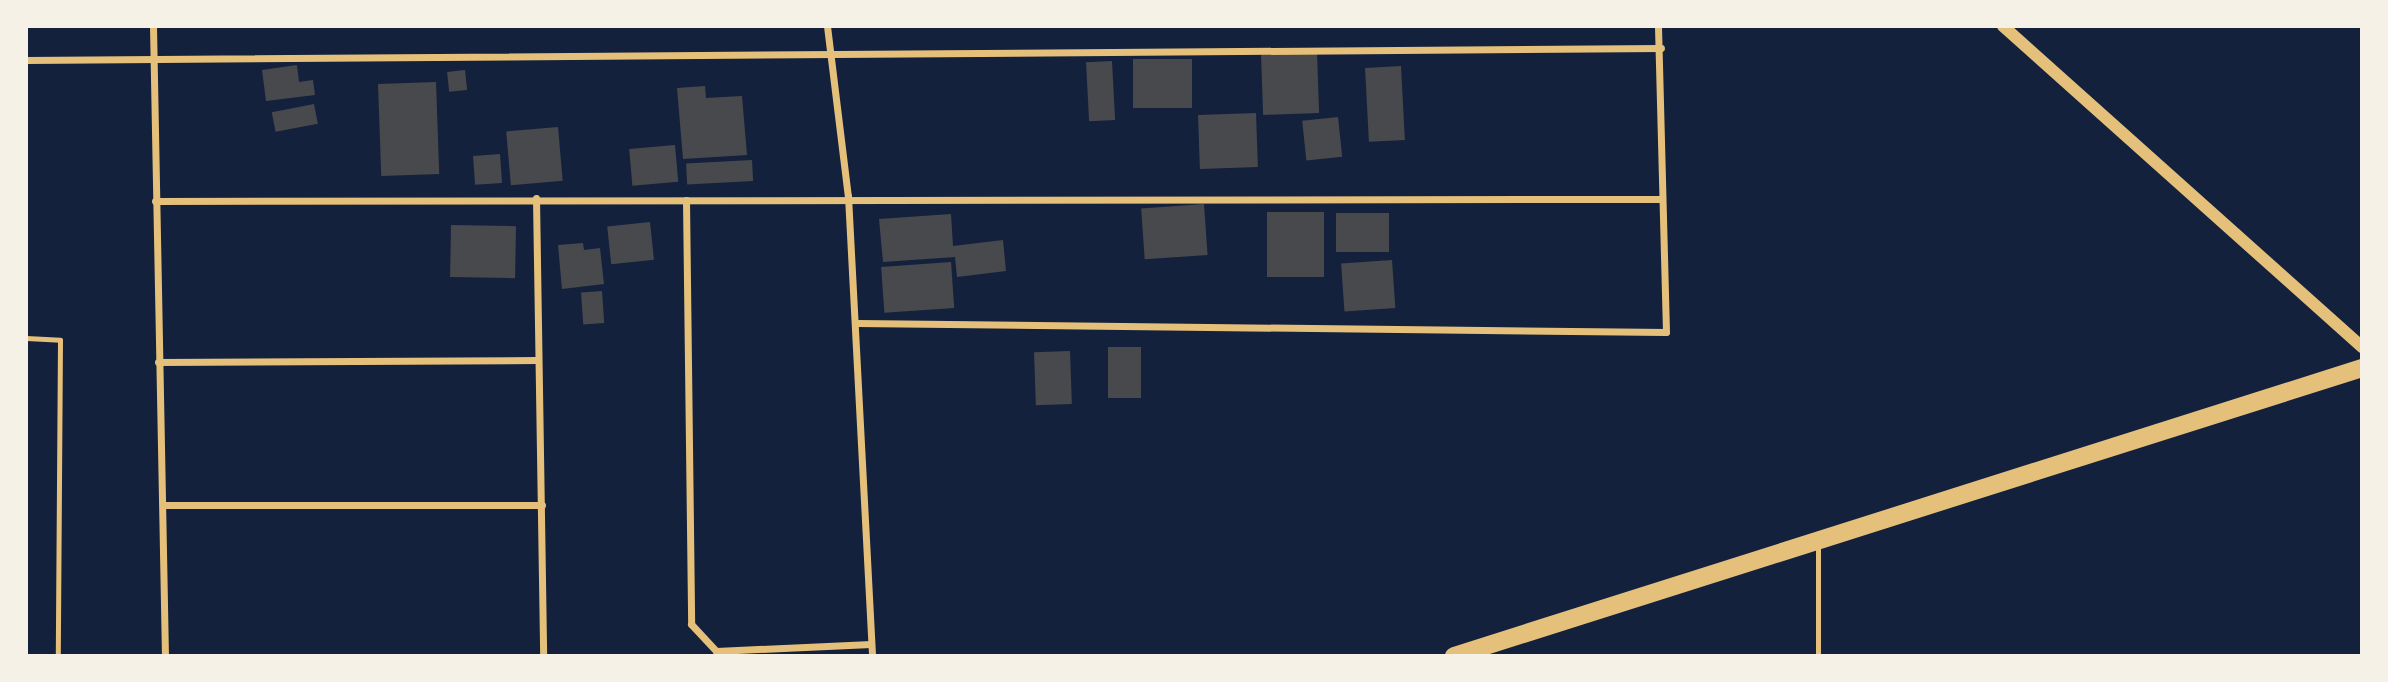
<!DOCTYPE html>
<html>
<head>
<meta charset="utf-8">
<style>
  body { margin:0 }
  #map { position:relative; width:2388px; height:682px; overflow:hidden; background:#14213d; font-family:Figtree,sans-serif }
  div>[style] { position:absolute }
  .building>* { inset:0; background:#48494c; transform-origin:0 0 }
  .service>* { height:5px; margin:-2.5px; padding:0 2.5px; transform-origin:2.5px; border-radius:2.5px; background:#e5c07b }
  .minor>* { height:7px; margin:-3.5px; padding:0 3.5px; transform-origin:3.5px; border-radius:3.5px; background:#e5c07b }
  .tertiary>* { height:12px; margin:-6px; padding:0 6px; transform-origin:6px; border-radius:6px; background:#e5c07b }
  .primary>* { height:18px; margin:-9px; padding:0 9px; transform-origin:9px; border-radius:9px; background:#e5c07b }
  span { translate:-50% -50%; white-space:nowrap; text-align:center; line-height:1.15; -webkit-text-stroke:5px #f6f1e7; paint-order:stroke }
  .frame { position:absolute; inset:0; border:28px solid #f6f1e7; pointer-events:none }
</style>
</head>
<body>
<div id="map">
  <div class="building">
    <div style="left:1317px;top:53px;width:60px;height:56px;rotate:88deg"></div>
    <div style="left:1192px;top:59px;width:49px;height:59px;rotate:90deg"></div>
    <div style="left:1112px;top:61px;width:59px;height:26px;rotate:87deg"></div>
    <div style="clip-path:polygon(297px 65px,299px 82px,313px 80px,315px 95px,266px 101px,262px 70px)"></div>
    <div style="left:1401px;top:66px;width:74px;height:36px;rotate:87deg"></div>
    <div style="left:465px;top:70px;width:20px;height:18px;rotate:84deg"></div>
    <div style="left:436px;top:82px;width:92px;height:58px;rotate:88deg"></div>
    <div style="clip-path:polygon(705px 86px,706px 98px,742px 96px,747px 155px,683px 159px,677px 88px)"></div>
    <div style="left:314px;top:104px;width:20px;height:43px;rotate:79deg"></div>
    <div style="left:1256px;top:113px;width:54px;height:58px;rotate:88deg"></div>
    <div style="left:1338px;top:117px;width:40px;height:36px;rotate:84deg"></div>
    <div style="left:558px;top:127px;width:54px;height:52px;rotate:85deg"></div>
    <div style="left:675px;top:145px;width:37px;height:46px;rotate:85deg"></div>
    <div style="left:500px;top:154px;width:29px;height:27px;rotate:86deg"></div>
    <div style="left:752px;top:160px;width:21px;height:66px;rotate:87deg"></div>
    <div style="left:1204px;top:204px;width:51px;height:63px;rotate:86deg"></div>
    <div style="left:1267px;top:212px;width:57px;height:65px"></div>
    <div style="left:1336px;top:213px;width:53px;height:39px"></div>
    <div style="clip-path:polygon(951px 214px,953px 246px,1003px 240px,1006px 271px,957px 277px,955px 257px,883px 262px,879px 219px)"></div>
    <div style="left:650px;top:222px;width:38px;height:43px;rotate:84deg"></div>
    <div style="left:451px;top:225px;width:65px;height:52px;rotate:1deg"></div>
    <div style="clip-path:polygon(583px 243px,584px 250px,600px 248px,604px 284px,562px 289px,558px 245px)"></div>
    <div style="left:1392px;top:260px;width:48px;height:51px;rotate:86deg"></div>
    <div style="left:951px;top:262px;width:46px;height:70px;rotate:86deg"></div>
    <div style="left:602px;top:291px;width:32px;height:21px;rotate:86deg"></div>
    <div style="left:1108px;top:347px;width:33px;height:51px"></div>
    <div style="left:1070px;top:351px;width:53px;height:36px;rotate:88deg"></div>
  </div>
  <div class="service">
    <div style="left:26px;top:338px;width:34px;rotate:3deg"></div>
    <div style="left:60px;top:340px;width:316px;rotate:90.4deg"></div>
    <div style="left:1818px;top:656px;width:113px;rotate:-90deg"></div>
  </div>
  <div class="minor">
    <div style="left:153px;top:26px;width:630px;rotate:88.91deg"></div>
    <div style="left:827px;top:26px;width:171px;rotate:83deg"></div>
    <div style="left:848px;top:196px;width:461px;rotate:87deg"></div>
    <div style="left:26px;top:60px;width:1635px;rotate:-0.42deg"></div>
    <div style="left:536px;top:198px;width:458px;rotate:89.1deg"></div>
    <div style="left:686px;top:200px;width:424px;rotate:89.3deg"></div>
    <div style="left:691px;top:624px;width:37px;rotate:47deg"></div>
    <div style="left:716px;top:651px;width:155px;rotate:-2.6deg"></div>
    <div style="left:155px;top:201px;width:1504px;rotate:-0.08deg"></div>
    <div style="left:856px;top:323px;width:810px;rotate:0.64deg"></div>
    <div style="left:1666px;top:332px;width:306px;rotate:-91.5deg"></div>
    <div style="left:158px;top:362px;width:379px;rotate:-0.3deg"></div>
    <div style="left:164px;top:505px;width:378px"></div>
  </div>
  <div class="tertiary">
    <div style="left:2003px;top:26px;width:482px;rotate:41.8deg"></div>
  </div>
  <div class="primary">
    <div style="left:1454px;top:656px;width:953px;rotate:-17.6deg"></div>
  </div>
  <div class="frame"></div>
</div>
</body>
</html>
